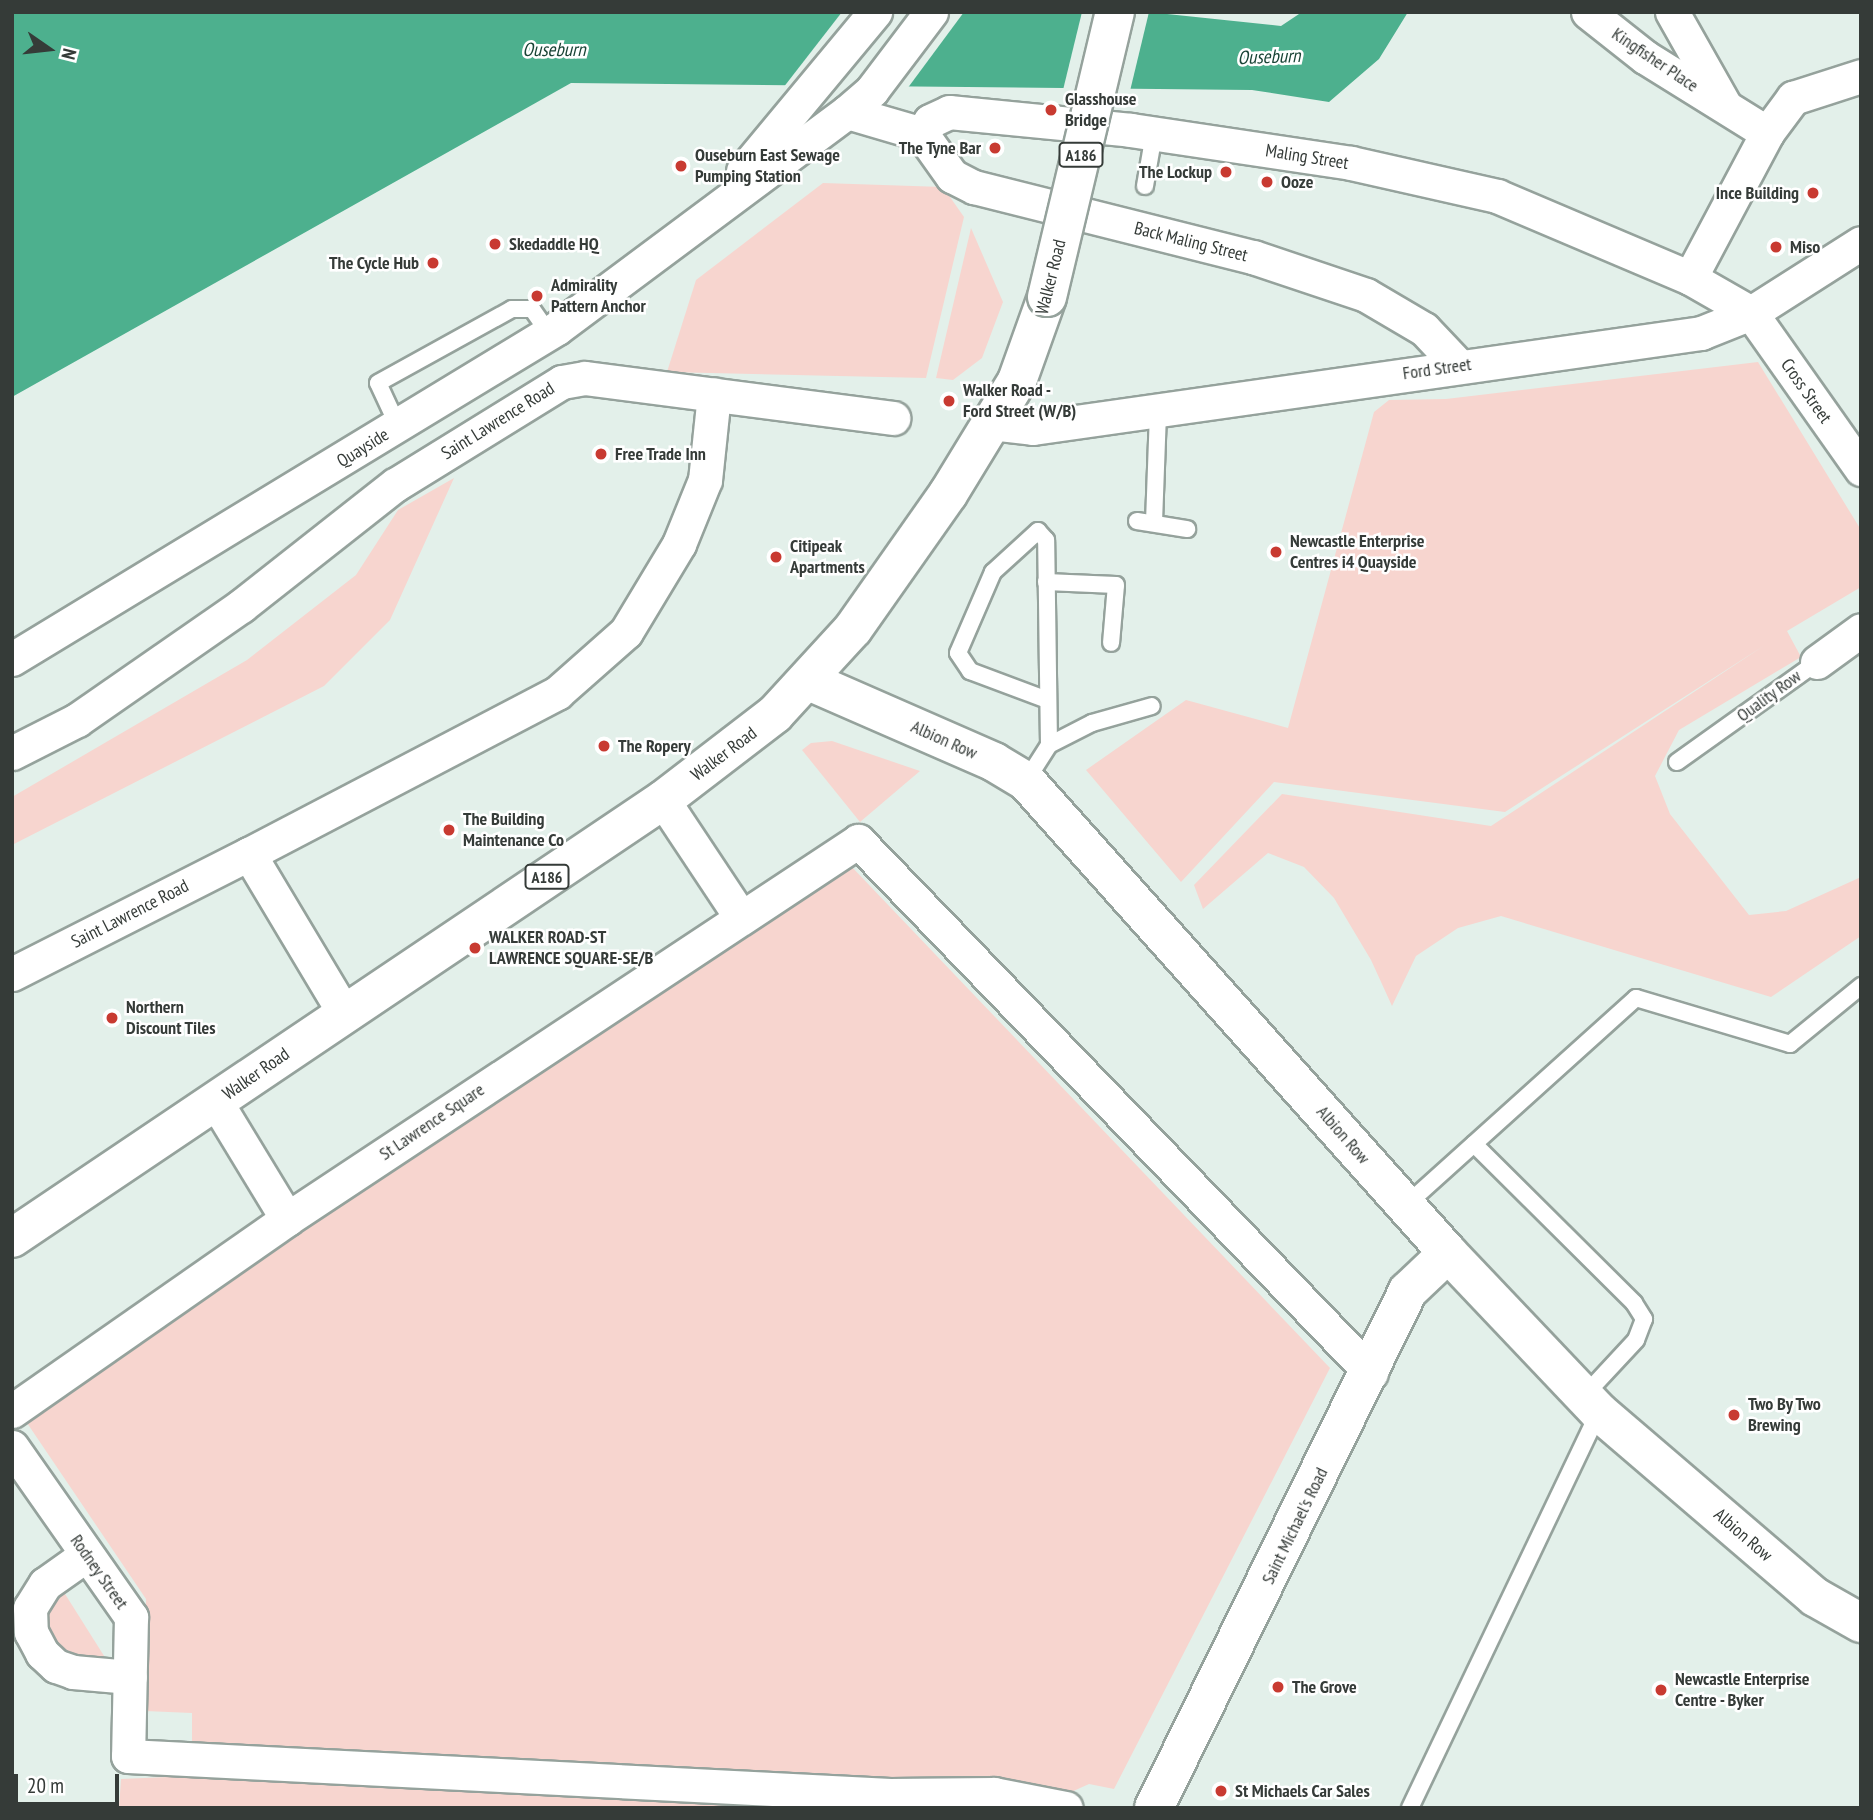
<!DOCTYPE html>
<html>
<head>
<meta charset="utf-8">
<style>
  body { margin:0 }
  #map { position:relative; width:1873px; height:1820px; overflow:hidden; background:#e3f0ea; font-family:"PT Sans Narrow",sans-serif }
  div>[style] { position:absolute }
  .green>* { inset:0; background:#f7d5cf }
  .water>* { inset:0; background:#4db08e }
  .pier>* { inset:0; background:#e3f0ea }
  .roads { filter:drop-shadow(2px 0 #95a29c) drop-shadow(-2px 0 #95a29c) drop-shadow(0 2px #95a29c) drop-shadow(0 -2px #95a29c) }
  .lane>* { height:16px; margin:-8px; padding:0 8px; transform-origin:8px; border-radius:8px; background:#fff }
  .street>* { height:33px; margin:-16.5px; padding:0 16.5px; transform-origin:16.5px; border-radius:16.5px; background:#fff }
  .secondary>* { height:38px; margin:-19px; padding:0 19px; transform-origin:19px; border-radius:19px; background:#fff }
  .primary>* { height:38px; margin:-19px; padding:0 19px; transform-origin:19px; border-radius:19px; background:#fff }
  .bridges { filter:drop-shadow(2px 0 #95a29c) drop-shadow(-2px 0 #95a29c) drop-shadow(0 2px #95a29c) drop-shadow(0 -2px #95a29c) }
  .primary-bridge>* { height:38px; margin:-19px; padding:0 19px; transform-origin:19px; border-radius:19px; background:#fff }
  .dots>* { width:19px; height:19px; translate:-50% -50%; box-sizing:border-box; border:4px solid #fff; border-radius:50% }
  span { translate:-50% -50%; white-space:nowrap; text-align:center; line-height:1.15; -webkit-text-stroke:5px #fff; paint-order:stroke }
  .shield-label span { padding:2px 5px; background:#fff; border:2px solid; border-radius:5px; -webkit-text-stroke-width:0 }
  .shield-label { font-size:16px; color:#353b38; font-weight:700 }
  .street-label { font-size:18px; color:#353b38 }
  .poi-label { font-size:18px; color:#353b38; font-weight:700 }
  .left { translate:0 -50%; text-align:left }
  .right { translate:-100% -50%; text-align:right }
  .water-label { font-size:19px; color:#194436; font-style:italic }
  .frame { position:absolute; inset:0; border:14px solid #353b38; pointer-events:none }
  .north { position:absolute; left:14px; top:14px; width:70px; height:70px; -webkit-text-stroke:5px #fff; paint-order:stroke; rotate:104deg; font-size:19px; font-weight:700; line-height:28px; text-align:center; color:#353b38 }
  .north::after { content:''; display:block; margin:auto; width:24px; height:32px; background:#353b38; clip-path:polygon(50% 0,100% 100%,50% 72%,0 100%) }
  .scale { position:absolute; left:14px; top:1774px; width:105px; height:32px; box-sizing:border-box; border:4px solid #353b38; border-top:0; padding-left:9px; font-size:21px; line-height:24px; white-space:nowrap; color:#353b38; -webkit-text-stroke:5px #fff; paint-order:stroke }
</style>
</head>
<body>
<div id="map">
  <div class="green">
    <div style="clip-path:polygon(823px 183px,943px 187px,964px 217px,926px 378px,667px 372px,696px 280px)"></div>
    <div style="clip-path:polygon(971px 228px,1003px 302px,982px 358px,953px 380px,936px 378px)"></div>
    <div style="clip-path:polygon(1758px 362px,1861px 530px,1861px 587px,1787px 631px,1801px 657px,1679px 730px,1655px 776px,1670px 814px,1749px 915px,1786px 911px,1861px 877px,1861px 936px,1771px 997px,1501px 916px,1458px 928px,1416px 956px,1392px 1006px,1371px 960px,1334px 898px,1304px 867px,1268px 853px,1203px 909px,1194px 885px,1282px 794px,1491px 826px,1765px 645px,1505px 812px,1274px 782px,1181px 882px,1086px 770px,1186px 700px,1288px 728px,1374px 412px,1389px 400px,1446px 399px)"></div>
    <div style="clip-path:polygon(454px 478px,390px 620px,324px 686px,12px 845px,12px 797px,247px 660px,356px 575px,398px 510px)"></div>
    <div style="clip-path:polygon(832px 741px,920px 771px,860px 822px,802px 750px,811px 743px)"></div>
    <div style="clip-path:polygon(850px 865px,1330px 1368px,1114px 1789px,1089px 1784px,1069px 1793px,1054px 1808px,119px 1808px,121px 1779px,192px 1776px,192px 1713px,145px 1711px,146px 1599px,23px 1417px)"></div>
    <div style="clip-path:polygon(60px 1586px,106px 1659px,87px 1665px,45px 1643px,46px 1602px)"></div>
  </div>
  <div class="water">
    <div style="clip-path:polygon(12px 12px,1148px 12px,1281px 26px,1302px 12px,1408px 12px,1379px 59px,1329px 102px,1252px 90px,571px 83px,12px 397px)"></div>
  </div>
  <div class="pier">
    <div style="clip-path:polygon(842px 12px,964px 12px,907px 89px,783px 88px)"></div>
    <div style="clip-path:polygon(1082px 12px,1149px 12px,1130px 91px,1063px 90px)"></div>
  </div>
  <div class="roads">
    <div class="lane">
      <div style="left:1145px;top:186px;width:53px;rotate:-80.2deg"></div>
      <div style="left:398px;top:426px;width:47px;rotate:-114.9deg"></div>
      <div style="left:378px;top:383px;width:153px;rotate:-28.9deg"></div>
      <div style="left:512px;top:309px;width:20px"></div>
      <div style="left:532px;top:309px;width:29px;rotate:55deg"></div>
      <div style="left:1137px;top:521px;width:51px;rotate:9.1deg"></div>
      <div style="left:1154px;top:522px;width:110px;rotate:-87.9deg"></div>
      <div style="left:1046px;top:582px;width:70px;rotate:2.5deg"></div>
      <div style="left:1116px;top:585px;width:58px;rotate:94.9deg"></div>
      <div style="left:1049px;top:745px;width:48px;rotate:-27.1deg"></div>
      <div style="left:1092px;top:723px;width:62px;rotate:-15.8deg"></div>
      <div style="left:1677px;top:762px;width:172px;rotate:-35.5deg"></div>
      <div style="left:1026px;top:781px;width:43px;rotate:-57.4deg"></div>
      <div style="left:1049px;top:745px;width:205px;rotate:-90.8deg"></div>
      <div style="left:1046px;top:540px;width:12px;rotate:-132deg"></div>
      <div style="left:1038px;top:531px;width:61px;rotate:137.7deg"></div>
      <div style="left:993px;top:572px;width:88px;rotate:113.4deg"></div>
      <div style="left:958px;top:653px;width:22px;rotate:56deg"></div>
      <div style="left:970px;top:671px;width:82px;rotate:20.6deg"></div>
      <div style="left:1474px;top:1144px;width:226px;rotate:44.8deg"></div>
      <div style="left:1634px;top:1303px;width:19px;rotate:58deg"></div>
      <div style="left:1644px;top:1319px;width:22px;rotate:111deg"></div>
      <div style="left:1636px;top:1340px;width:76px;rotate:132.9deg"></div>
      <div style="left:1405px;top:1206px;width:311px;rotate:-42deg"></div>
      <div style="left:1636px;top:998px;width:161px;rotate:16.6deg"></div>
      <div style="left:1790px;top:1044px;width:92px;rotate:-39.2deg"></div>
      <div style="left:1410px;top:1808px;width:439px;rotate:-64.5deg"></div>
    </div>
    <div class="street">
      <div style="left:1588px;top:12px;width:73px;rotate:38.3deg"></div>
      <div style="left:1645px;top:57px;width:144px;rotate:31.9deg"></div>
      <div style="left:1672px;top:12px;width:106px;rotate:60.5deg"></div>
      <div style="left:847px;top:112px;width:78px;rotate:16.3deg"></div>
      <div style="left:922px;top:134px;width:15px;rotate:-58deg"></div>
      <div style="left:930px;top:121px;width:21px;rotate:-25deg"></div>
      <div style="left:949px;top:112px;width:183px;rotate:5.6deg"></div>
      <div style="left:1131px;top:130px;width:222px;rotate:8.5deg"></div>
      <div style="left:1351px;top:163px;width:150px;rotate:12.7deg"></div>
      <div style="left:1497px;top:196px;width:210px;rotate:23deg"></div>
      <div style="left:1690px;top:278px;width:70px;rotate:29.8deg"></div>
      <div style="left:1751px;top:313px;width:191px;rotate:54.8deg"></div>
      <div style="left:922px;top:134px;width:52px;rotate:54.5deg"></div>
      <div style="left:952px;top:176px;width:25px;rotate:27deg"></div>
      <div style="left:974px;top:187px;width:288px;rotate:14.1deg"></div>
      <div style="left:1253px;top:257px;width:119px;rotate:18.6deg"></div>
      <div style="left:1366px;top:295px;width:67px;rotate:30.4deg"></div>
      <div style="left:1424px;top:329px;width:50px;rotate:46.6deg"></div>
      <div style="left:743px;top:171px;width:207px;rotate:-50.3deg"></div>
      <div style="left:1690px;top:278px;width:164px;rotate:-62deg"></div>
      <div style="left:1767px;top:133px;width:44px;rotate:-53.4deg"></div>
      <div style="left:1793px;top:98px;width:71px;rotate:-17.9deg"></div>
      <div style="left:991px;top:423px;width:42px;rotate:6.8deg"></div>
      <div style="left:1033px;top:428px;width:675px;rotate:-8.09deg"></div>
      <div style="left:1701px;top:333px;width:54px;rotate:-21.8deg"></div>
      <div style="left:1751px;top:313px;width:130px;rotate:-32.5deg"></div>
      <div style="left:12px;top:659px;width:638px;rotate:-31.27deg"></div>
      <div style="left:557px;top:328px;width:362px;rotate:-36.7deg"></div>
      <div style="left:847px;top:112px;width:33px;rotate:-41deg"></div>
      <div style="left:872px;top:90px;width:98px;rotate:-52.9deg"></div>
      <div style="left:1817px;top:662px;width:54px;rotate:-36deg"></div>
      <div style="left:12px;top:753px;width:73px;rotate:-26.9deg"></div>
      <div style="left:77px;top:720px;width:200px;rotate:-34.8deg"></div>
      <div style="left:241px;top:606px;width:196px;rotate:-38.2deg"></div>
      <div style="left:395px;top:485px;width:196px;rotate:-31.7deg"></div>
      <div style="left:562px;top:382px;width:23px;rotate:-10deg"></div>
      <div style="left:585px;top:378px;width:311px;rotate:7.4deg"></div>
      <div style="left:663px;top:800px;width:139px;rotate:56.4deg"></div>
      <div style="left:249px;top:854px;width:348px;rotate:-27.6deg"></div>
      <div style="left:557px;top:693px;width:92px;rotate:-41.5deg"></div>
      <div style="left:626px;top:632px;width:103px;rotate:-58.9deg"></div>
      <div style="left:679px;top:544px;width:69px;rotate:-67.9deg"></div>
      <div style="left:705px;top:480px;width:86px;rotate:-84deg"></div>
      <div style="left:12px;top:974px;width:266px;rotate:-26.9deg"></div>
      <div style="left:249px;top:854px;width:185px;rotate:59.1deg"></div>
      <div style="left:216px;top:1102px;width:137px;rotate:58.7deg"></div>
      <div style="left:12px;top:1411px;width:335px;rotate:-34.9deg"></div>
      <div style="left:287px;top:1219px;width:685px;rotate:-33.5deg"></div>
      <div style="left:858px;top:841px;width:739px;rotate:46.04deg"></div>
      <div style="left:12px;top:1447px;width:208px;rotate:55deg"></div>
      <div style="left:131px;top:1617px;width:139px;rotate:91.2deg"></div>
      <div style="left:128px;top:1756px;width:763px;rotate:2.93deg"></div>
      <div style="left:890px;top:1795px;width:104px;rotate:-0.6deg"></div>
      <div style="left:994px;top:1794px;width:73px;rotate:11deg"></div>
      <div style="left:86px;top:1555px;width:50px;rotate:144.7deg"></div>
      <div style="left:45px;top:1584px;width:28px;rotate:122deg"></div>
      <div style="left:30px;top:1608px;width:24px;rotate:88deg"></div>
      <div style="left:31px;top:1632px;width:24px;rotate:62deg"></div>
      <div style="left:42px;top:1653px;width:19px;rotate:43deg"></div>
      <div style="left:56px;top:1666px;width:18px;rotate:19deg"></div>
      <div style="left:73px;top:1672px;width:57px;rotate:5deg"></div>
    </div>
    <div class="secondary">
      <div style="left:809px;top:681px;width:202px;rotate:23.6deg"></div>
      <div style="left:994px;top:762px;width:37px;rotate:31deg"></div>
      <div style="left:1026px;top:781px;width:633px;rotate:48.2deg"></div>
      <div style="left:1448px;top:1253px;width:219px;rotate:46.5deg"></div>
      <div style="left:1599px;top:1412px;width:284px;rotate:40.6deg"></div>
      <div style="left:1815px;top:1597px;width:53px;rotate:29.5deg"></div>
      <div style="left:1154px;top:1808px;width:576px;rotate:-63.84deg"></div>
      <div style="left:1408px;top:1291px;width:55px;rotate:-43.5deg"></div>
    </div>
    <div class="primary">
      <div style="left:12px;top:1238px;width:785px;rotate:-33.93deg"></div>
      <div style="left:663px;top:800px;width:141px;rotate:-37.5deg"></div>
      <div style="left:775px;top:714px;width:115px;rotate:-47.5deg"></div>
      <div style="left:853px;top:629px;width:165px;rotate:-54.9deg"></div>
      <div style="left:948px;top:494px;width:132px;rotate:-58.6deg"></div>
      <div style="left:1017px;top:381px;width:89px;rotate:-70.3deg"></div>
    </div>
  </div>
  <div class="bridges">
    <div class="primary-bridge">
      <div style="left:1047px;top:297px;width:293px;rotate:-76.6deg"></div>
    </div>
  </div>
  <div class="dots">
    <div style="left:1051px;top:110px;background:#c83a31"></div>
    <div style="left:995px;top:148px;background:#c83a31"></div>
    <div style="left:681px;top:166px;background:#c83a31"></div>
    <div style="left:1226px;top:172px;background:#c83a31"></div>
    <div style="left:1267px;top:182px;background:#c83a31"></div>
    <div style="left:1813px;top:193px;background:#c83a31"></div>
    <div style="left:495px;top:244px;background:#c83a31"></div>
    <div style="left:1776px;top:247px;background:#c83a31"></div>
    <div style="left:433px;top:263px;background:#c83a31"></div>
    <div style="left:537px;top:296px;background:#c83a31"></div>
    <div style="left:949px;top:401px;background:#c83a31"></div>
    <div style="left:601px;top:454px;background:#c83a31"></div>
    <div style="left:1276px;top:552px;background:#c83a31"></div>
    <div style="left:776px;top:557px;background:#c83a31"></div>
    <div style="left:604px;top:746px;background:#c83a31"></div>
    <div style="left:449px;top:830px;background:#c83a31"></div>
    <div style="left:475px;top:948px;background:#c83a31"></div>
    <div style="left:112px;top:1018px;background:#c83a31"></div>
    <div style="left:1734px;top:1415px;background:#c83a31"></div>
    <div style="left:1278px;top:1687px;background:#c83a31"></div>
    <div style="left:1661px;top:1690px;background:#c83a31"></div>
    <div style="left:1221px;top:1791px;background:#c83a31"></div>
  </div>
  <div class="shield-label">
    <span style="left:1081px;top:155px">A186</span>
    <span style="left:547px;top:877px">A186</span>
  </div>
  <div class="street-label">
    <span style="left:1655px;top:60px;rotate:34deg">Kingfisher Place</span>
    <span style="left:1307px;top:157px;rotate:9deg">Maling Street</span>
    <span style="left:1191px;top:242px;rotate:14deg">Back Maling Street</span>
    <span style="left:1051px;top:277px;rotate:-76deg">Walker Road</span>
    <span style="left:1437px;top:369px;rotate:-8deg">Ford Street</span>
    <span style="left:1806px;top:391px;rotate:55deg">Cross Street</span>
    <span style="left:498px;top:421px;rotate:-32deg">Saint Lawrence Road</span>
    <span style="left:363px;top:448px;rotate:-32deg">Quayside</span>
    <span style="left:1769px;top:696px;rotate:-36deg">Quality Row</span>
    <span style="left:944px;top:740px;rotate:24deg">Albion Row</span>
    <span style="left:724px;top:754px;rotate:-37deg">Walker Road</span>
    <span style="left:130px;top:914px;rotate:-27deg">Saint Lawrence Road</span>
    <span style="left:256px;top:1074px;rotate:-35deg">Walker Road</span>
    <span style="left:432px;top:1122px;rotate:-34deg">St Lawrence Square</span>
    <span style="left:1343px;top:1135px;rotate:49deg">Albion Row</span>
    <span style="left:1295px;top:1526px;rotate:-64deg">Saint Michael's Road</span>
    <span style="left:1743px;top:1535px;rotate:41deg">Albion Row</span>
    <span style="left:99px;top:1572px;rotate:55deg">Rodney Street</span>
  </div>
  <div class="poi-label">
    <span class="left" style="left:1065px;top:110px">Glasshouse<br>Bridge</span>
    <span class="right" style="left:981px;top:148px">The Tyne Bar</span>
    <span class="left" style="left:695px;top:166px">Ouseburn East Sewage<br>Pumping Station</span>
    <span class="right" style="left:1212px;top:172px">The Lockup</span>
    <span class="left" style="left:1281px;top:182px">Ooze</span>
    <span class="right" style="left:1799px;top:193px">Ince Building</span>
    <span class="left" style="left:509px;top:244px">Skedaddle HQ</span>
    <span class="left" style="left:1790px;top:247px">Miso</span>
    <span class="right" style="left:419px;top:263px">The Cycle Hub</span>
    <span class="left" style="left:551px;top:296px">Admirality<br>Pattern Anchor</span>
    <span class="left" style="left:963px;top:401px">Walker Road -<br>Ford Street (W/B)</span>
    <span class="left" style="left:615px;top:454px">Free Trade Inn</span>
    <span class="left" style="left:1290px;top:552px">Newcastle Enterprise<br>Centres i4 Quayside</span>
    <span class="left" style="left:790px;top:557px">Citipeak<br>Apartments</span>
    <span class="left" style="left:618px;top:746px">The Ropery</span>
    <span class="left" style="left:463px;top:830px">The Building<br>Maintenance Co</span>
    <span class="left" style="left:489px;top:948px">WALKER ROAD-ST<br>LAWRENCE SQUARE-SE/B</span>
    <span class="left" style="left:126px;top:1018px">Northern<br>Discount Tiles</span>
    <span class="left" style="left:1748px;top:1415px">Two By Two<br>Brewing</span>
    <span class="left" style="left:1675px;top:1690px">Newcastle Enterprise<br>Centre - Byker</span>
    <span class="left" style="left:1292px;top:1687px">The Grove</span>
    <span class="left" style="left:1235px;top:1791px">St Michaels Car Sales</span>
  </div>
  <div class="water-label">
    <span style="left:554px;top:50px">Ouseburn</span>
    <span style="left:1269px;top:57px;rotate:-2deg">Ouseburn</span>
  </div>
  <div class="frame"></div>
  <div class="north">N</div>
  <div class="scale">20 m</div>
</div>
</body>
</html>
